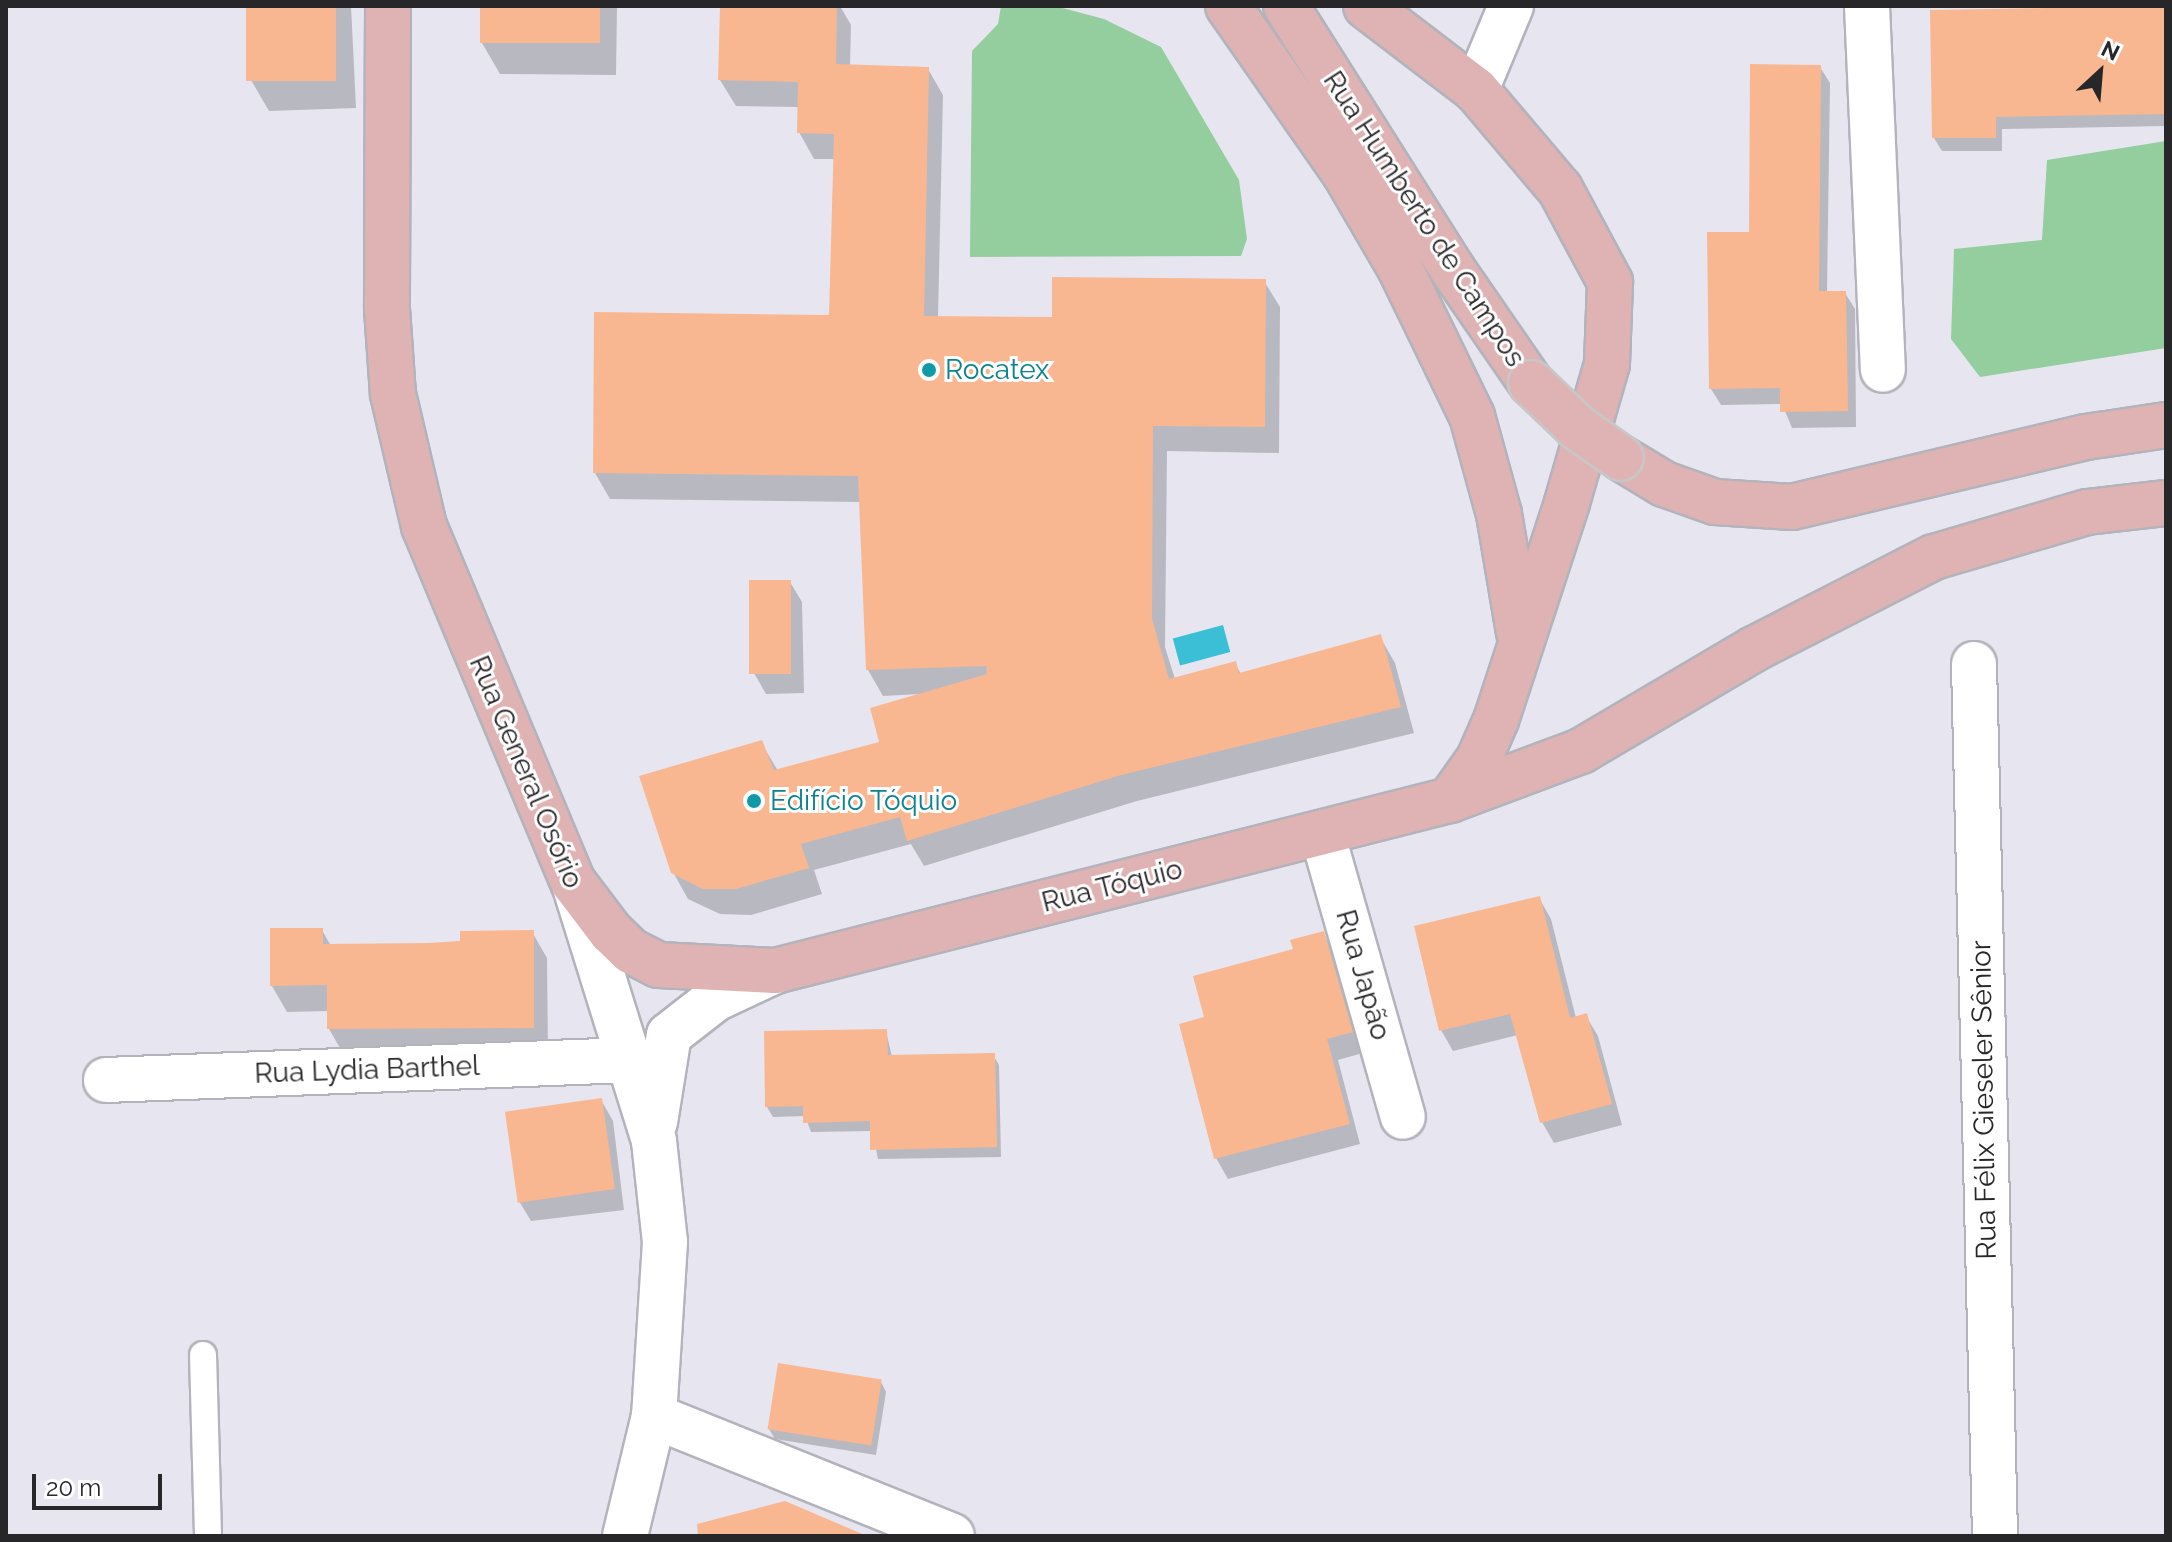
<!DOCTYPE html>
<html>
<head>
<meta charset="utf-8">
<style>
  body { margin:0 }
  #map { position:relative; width:2172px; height:1542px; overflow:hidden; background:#e7e6f0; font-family:Raleway,sans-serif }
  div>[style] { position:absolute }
  .green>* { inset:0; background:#94cd9e }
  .water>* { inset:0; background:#3abfd6; transform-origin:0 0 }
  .shadow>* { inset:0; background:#0003 }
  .building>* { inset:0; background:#f9b791; transform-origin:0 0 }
  .roads { filter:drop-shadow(2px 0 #b3b3bc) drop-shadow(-2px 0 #b3b3bc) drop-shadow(0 2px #b3b3bc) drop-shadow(0 -2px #b3b3bc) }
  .lane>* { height:26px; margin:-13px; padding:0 13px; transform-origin:13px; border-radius:13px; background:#fff }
  .street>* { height:44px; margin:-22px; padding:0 22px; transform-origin:22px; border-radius:22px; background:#fff }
  .secondary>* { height:44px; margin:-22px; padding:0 22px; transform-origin:22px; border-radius:22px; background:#fff }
  .primary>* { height:44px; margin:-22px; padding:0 22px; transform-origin:22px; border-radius:22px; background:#dfb3b3 }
  .bridges { filter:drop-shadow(2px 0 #c7c7c8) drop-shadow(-2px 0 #c7c7c8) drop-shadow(0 2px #c7c7c8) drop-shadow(0 -2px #c7c7c8) }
  .primary-bridge>* { height:44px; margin:-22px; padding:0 22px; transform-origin:22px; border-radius:22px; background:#dfb3b3 }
  .dots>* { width:22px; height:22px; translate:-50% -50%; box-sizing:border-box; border:4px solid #fff; border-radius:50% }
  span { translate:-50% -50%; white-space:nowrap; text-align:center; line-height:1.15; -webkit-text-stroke:6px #fff; paint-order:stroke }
  .street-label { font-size:28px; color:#27272a }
  .culture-label { font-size:28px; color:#0d838f }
  .left { translate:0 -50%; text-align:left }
  .frame { position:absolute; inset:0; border:8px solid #27272a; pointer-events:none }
  .north { position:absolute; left:2060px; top:32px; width:80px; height:80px; -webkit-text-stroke:6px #fff; paint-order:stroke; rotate:26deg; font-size:22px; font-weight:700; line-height:32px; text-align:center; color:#27272a }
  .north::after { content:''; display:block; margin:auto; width:28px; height:36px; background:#27272a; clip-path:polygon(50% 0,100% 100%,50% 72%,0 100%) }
  .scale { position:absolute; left:32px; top:1474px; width:130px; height:36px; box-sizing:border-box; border:4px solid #27272a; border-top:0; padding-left:10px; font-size:24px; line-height:28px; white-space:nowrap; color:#27272a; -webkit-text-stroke:6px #fff; paint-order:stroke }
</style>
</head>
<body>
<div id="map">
  <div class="green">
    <div style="clip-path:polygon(1001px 6px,1055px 6px,1104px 19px,1161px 47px,1239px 180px,1247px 239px,1241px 256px,970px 257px,972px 51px,998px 24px)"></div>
    <div style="clip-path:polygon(2166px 141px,2166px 348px,1980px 377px,1951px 339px,1954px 249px,2042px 240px,2047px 160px)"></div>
  </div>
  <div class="water">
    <div style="left:1223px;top:625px;width:28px;height:52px;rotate:75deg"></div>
  </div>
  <div class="shadow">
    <div style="clip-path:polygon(248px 6px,351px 6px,356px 108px,269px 111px,251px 80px)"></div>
    <div style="clip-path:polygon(482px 6px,617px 6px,616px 75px,500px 74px,482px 43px)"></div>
    <div style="clip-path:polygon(722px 6px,840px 6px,851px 25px,850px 67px,928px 69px,943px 95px,938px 318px,1054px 319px,1264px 281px,1280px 307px,1279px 453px,1167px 451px,1165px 647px,1175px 679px,1235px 663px,1241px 674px,1380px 637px,1395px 663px,1414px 733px,1137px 801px,924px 866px,911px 844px,814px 870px,822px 894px,751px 915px,720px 914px,688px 899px,673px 872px,761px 742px,778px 771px,882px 743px,919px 694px,883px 696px,868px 670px,861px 502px,610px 499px,595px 473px,831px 317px,835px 159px,814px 159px,799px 132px,800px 107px,736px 106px,720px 80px)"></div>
    <div style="clip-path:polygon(2047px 6px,2166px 6px,2166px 126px,2002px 129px,2002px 151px,1942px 151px,1934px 138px)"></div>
    <div style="clip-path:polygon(1820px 67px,1830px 83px,1827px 293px,1845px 293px,1855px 309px,1856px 427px,1792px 428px,1782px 404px,1721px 405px,1711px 389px,1751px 234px)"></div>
    <div style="clip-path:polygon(790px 582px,802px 602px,804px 693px,766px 694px,754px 673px)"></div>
    <div style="clip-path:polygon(1539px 898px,1551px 919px,1576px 1018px,1586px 1016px,1598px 1036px,1622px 1125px,1554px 1143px,1542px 1122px,1518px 1035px,1453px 1051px,1441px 1030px)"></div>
    <div style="clip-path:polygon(322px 930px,331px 946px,429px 945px,532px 932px,547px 958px,548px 1053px,344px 1055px,329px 1029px,329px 1011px,287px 1012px,272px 986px)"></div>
    <div style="clip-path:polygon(1323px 933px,1335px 954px,1363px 1053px,1338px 1060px,1360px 1144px,1228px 1179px,1216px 1158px,1206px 1018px)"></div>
    <div style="clip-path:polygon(886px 1031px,892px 1057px,993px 1055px,999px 1065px,1001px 1157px,878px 1159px,872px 1131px,811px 1132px,805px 1116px,773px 1117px,767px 1107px)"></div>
    <div style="clip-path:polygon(601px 1100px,613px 1121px,624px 1210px,531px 1221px,519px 1201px)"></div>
    <div style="clip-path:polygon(881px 1382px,886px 1392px,876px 1455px,775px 1439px,769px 1429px)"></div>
  </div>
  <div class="building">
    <div style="left:246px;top:6px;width:90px;height:75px"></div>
    <div style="left:480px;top:6px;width:120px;height:37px"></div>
    <div style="clip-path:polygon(720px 6px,837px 6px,836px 64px,929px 67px,924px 316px,1052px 317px,1052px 277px,1266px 279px,1265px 427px,1153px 426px,1152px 619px,1169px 679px,1236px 661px,1239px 673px,1381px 634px,1401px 707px,1121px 775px,907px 841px,900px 817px,801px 844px,809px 868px,736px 889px,703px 889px,671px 873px,639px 776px,762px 740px,774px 770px,879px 742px,870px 708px,987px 674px,986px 666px,866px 670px,858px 476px,593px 473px,594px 312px,829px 315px,834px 134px,797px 133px,798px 82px,718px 80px)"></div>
    <div style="clip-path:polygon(2166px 6px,2166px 114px,1996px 117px,1996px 138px,1932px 138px,1930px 10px)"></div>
    <div style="clip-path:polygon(1750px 64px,1821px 65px,1819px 291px,1846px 291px,1848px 411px,1780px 412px,1780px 388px,1709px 389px,1707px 232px,1749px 232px)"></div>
    <div style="left:749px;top:580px;width:42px;height:94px"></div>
    <div style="clip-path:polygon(1540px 896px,1570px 1018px,1587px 1013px,1612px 1104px,1540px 1123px,1510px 1014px,1439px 1031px,1414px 926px)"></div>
    <div style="clip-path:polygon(270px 928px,323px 928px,323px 944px,429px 943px,460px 941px,460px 931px,534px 930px,534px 1028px,327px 1029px,327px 985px,270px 986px)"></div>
    <div style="clip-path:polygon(1324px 931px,1353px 1032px,1327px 1039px,1350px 1124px,1214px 1159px,1179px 1024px,1204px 1017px,1193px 976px,1293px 949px,1290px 940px)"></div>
    <div style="clip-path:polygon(887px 1029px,888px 1055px,995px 1053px,997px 1147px,870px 1150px,870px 1121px,803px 1123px,803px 1106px,765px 1107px,764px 1031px)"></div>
    <div style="left:602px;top:1098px;width:92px;height:98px;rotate:82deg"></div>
    <div style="left:778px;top:1363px;width:105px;height:67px;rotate:9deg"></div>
    <div style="clip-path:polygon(785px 1501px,867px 1536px,698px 1536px,697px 1524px)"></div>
  </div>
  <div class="roads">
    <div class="lane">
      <div style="left:203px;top:1355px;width:181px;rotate:88.4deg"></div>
    </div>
    <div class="street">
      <div style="left:1867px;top:6px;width:364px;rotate:87.5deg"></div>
      <div style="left:1476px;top:90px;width:91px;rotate:-67.4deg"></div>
      <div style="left:1974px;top:664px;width:872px;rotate:88.62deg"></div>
      <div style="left:1322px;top:833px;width:295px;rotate:74.1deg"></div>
      <div style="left:106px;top:1080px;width:523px;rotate:-2.19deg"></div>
      <div style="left:654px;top:1416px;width:321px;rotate:21.9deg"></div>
    </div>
    <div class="secondary">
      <div style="left:575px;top:887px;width:266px;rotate:72.7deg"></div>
      <div style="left:654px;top:1141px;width:102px;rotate:83.8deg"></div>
      <div style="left:665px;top:1242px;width:174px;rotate:93.6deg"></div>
      <div style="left:654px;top:1416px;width:123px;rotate:103.6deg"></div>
      <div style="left:655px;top:1122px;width:88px;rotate:-80.9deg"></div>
      <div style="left:669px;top:1035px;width:58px;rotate:-38deg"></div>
      <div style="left:715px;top:999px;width:66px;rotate:-25deg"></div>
    </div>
    <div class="primary">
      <div style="left:388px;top:6px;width:303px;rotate:90.2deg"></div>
      <div style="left:387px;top:309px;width:85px;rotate:86deg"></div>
      <div style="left:393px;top:394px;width:136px;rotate:76.8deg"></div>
      <div style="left:424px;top:526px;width:386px;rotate:67.3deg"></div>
      <div style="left:573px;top:882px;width:63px;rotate:52.8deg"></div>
      <div style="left:611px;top:932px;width:28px;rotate:44deg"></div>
      <div style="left:631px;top:951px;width:31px;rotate:27deg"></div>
      <div style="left:659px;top:965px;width:116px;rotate:3deg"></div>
      <div style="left:775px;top:971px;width:696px;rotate:-14.22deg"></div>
      <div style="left:1450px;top:800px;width:140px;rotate:-20.5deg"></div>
      <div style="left:1581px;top:751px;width:201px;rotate:-30.5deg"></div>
      <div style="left:1754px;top:649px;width:202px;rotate:-27.1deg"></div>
      <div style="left:1934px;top:557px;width:159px;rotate:-16.4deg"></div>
      <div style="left:2087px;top:512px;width:80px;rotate:-6.5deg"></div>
      <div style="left:1228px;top:6px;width:203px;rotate:55.1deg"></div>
      <div style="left:1344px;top:172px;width:111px;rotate:59.7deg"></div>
      <div style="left:1400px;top:268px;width:165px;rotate:64.1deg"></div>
      <div style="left:1472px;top:416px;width:102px;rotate:74.6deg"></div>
      <div style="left:1499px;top:514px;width:120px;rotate:80.4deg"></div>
      <div style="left:1286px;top:6px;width:312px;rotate:57.7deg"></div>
      <div style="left:1453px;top:270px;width:137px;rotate:55.4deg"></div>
      <div style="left:1366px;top:6px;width:138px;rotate:37.4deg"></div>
      <div style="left:1476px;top:90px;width:130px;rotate:49.7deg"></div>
      <div style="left:1560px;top:189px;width:106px;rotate:61.7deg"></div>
      <div style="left:1610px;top:282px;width:82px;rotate:92.1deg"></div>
      <div style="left:1607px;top:364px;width:145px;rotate:106.1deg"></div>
      <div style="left:1567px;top:503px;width:228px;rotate:108.1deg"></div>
      <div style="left:1496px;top:720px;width:43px;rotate:113.6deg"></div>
      <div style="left:1479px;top:759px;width:50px;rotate:125.3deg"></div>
      <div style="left:1621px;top:458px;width:50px;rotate:31.2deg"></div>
      <div style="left:1664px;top:484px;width:54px;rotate:19.4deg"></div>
      <div style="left:1715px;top:502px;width:77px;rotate:3.7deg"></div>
      <div style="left:1792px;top:507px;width:302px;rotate:-13.4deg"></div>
      <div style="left:2086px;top:437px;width:81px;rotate:-8.5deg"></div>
    </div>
  </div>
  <div class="bridges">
    <div class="primary-bridge">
      <div style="left:1531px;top:383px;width:65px;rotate:43.8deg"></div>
      <div style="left:1578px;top:428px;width:52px;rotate:34.9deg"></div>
    </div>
  </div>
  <div class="dots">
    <div style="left:929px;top:370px;background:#0f9aa8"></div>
    <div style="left:754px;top:801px;background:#0f9aa8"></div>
  </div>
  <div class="street-label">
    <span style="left:1424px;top:219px;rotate:57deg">Rua Humberto de Campos</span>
    <span style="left:526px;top:772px;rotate:67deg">Rua General Osório</span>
    <span style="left:1112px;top:886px;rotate:-14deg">Rua Tóquio</span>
    <span style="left:1363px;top:975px;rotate:74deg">Rua Japão</span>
    <span style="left:367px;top:1070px;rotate:-2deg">Rua Lydia Barthel</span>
    <span style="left:1984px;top:1100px;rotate:-91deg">Rua Félix Gieseler Sênior</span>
  </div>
  <div class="culture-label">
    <span class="left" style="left:945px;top:370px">Rocatex</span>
    <span class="left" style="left:770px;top:801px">Edifício Tóquio</span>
  </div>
  <div class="frame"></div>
  <div class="north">N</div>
  <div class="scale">20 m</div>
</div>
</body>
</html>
